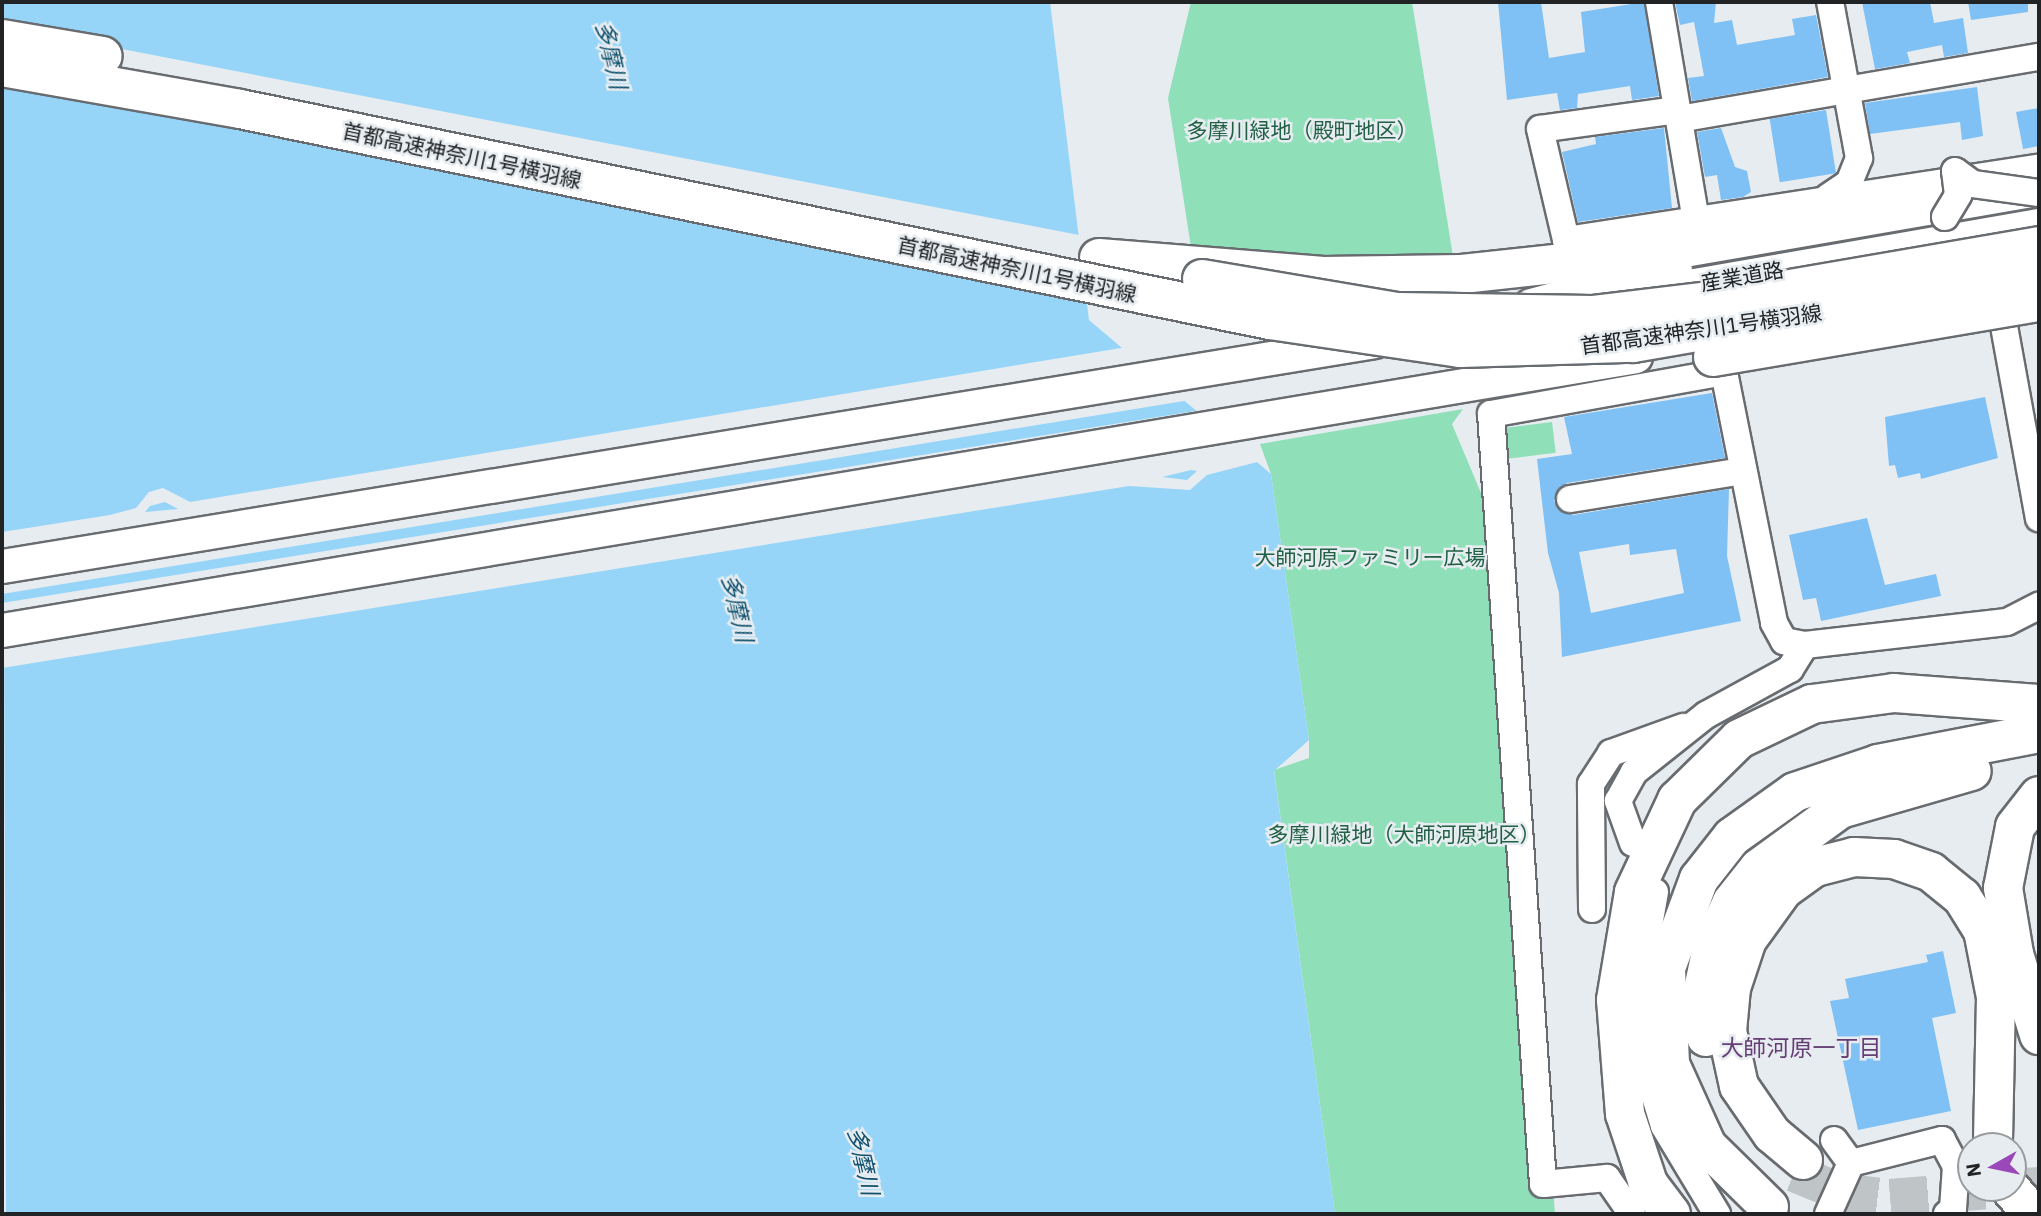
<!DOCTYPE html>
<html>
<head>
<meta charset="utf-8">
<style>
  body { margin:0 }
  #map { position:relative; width:2041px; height:1216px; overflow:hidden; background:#e7ecf0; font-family:"IBM Plex Sans","Noto Sans JP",sans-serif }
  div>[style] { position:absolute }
  .green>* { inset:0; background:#8fe0b8; transform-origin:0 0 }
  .water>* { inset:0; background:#96d5f8 }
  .pier>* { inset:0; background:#e7ecf0 }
  .building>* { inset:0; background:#7fc1f4; transform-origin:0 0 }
  .highway-tunnel>* { height:38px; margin-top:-19px; transform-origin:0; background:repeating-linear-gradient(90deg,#bfc4c7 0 38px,transparent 0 57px) }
  .roads { filter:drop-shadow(2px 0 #686c70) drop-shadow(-2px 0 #686c70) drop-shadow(0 2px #686c70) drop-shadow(0 -2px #686c70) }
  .minor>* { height:26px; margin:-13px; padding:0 13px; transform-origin:13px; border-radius:13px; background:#fff }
  .major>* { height:33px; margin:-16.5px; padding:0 16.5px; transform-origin:16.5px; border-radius:16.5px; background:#fff }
  .highway>* { height:38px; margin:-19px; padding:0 19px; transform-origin:19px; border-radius:19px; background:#fff }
  .bridges { filter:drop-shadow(2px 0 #686c70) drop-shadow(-2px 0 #686c70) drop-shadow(0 2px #686c70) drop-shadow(0 -2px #686c70) }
  .minor-bridge>* { height:26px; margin:-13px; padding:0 13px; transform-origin:13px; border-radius:13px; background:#fff }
  .highway-bridge>* { height:38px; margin:-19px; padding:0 19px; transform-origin:19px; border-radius:19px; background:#fff }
  span { translate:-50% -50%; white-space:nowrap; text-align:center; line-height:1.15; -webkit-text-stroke:5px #e7ecf0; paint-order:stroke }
  .park-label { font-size:21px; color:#226045 }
  .street-label { font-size:21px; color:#212325 }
  .water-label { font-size:23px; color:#0f516e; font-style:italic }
  .neighbourhood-label { font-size:23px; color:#663e76 }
  .frame { position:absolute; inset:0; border:4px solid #212325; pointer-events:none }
  .north { position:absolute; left:1957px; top:1132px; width:70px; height:70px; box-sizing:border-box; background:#e7ecf0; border:2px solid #989c9f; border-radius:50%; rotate:261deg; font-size:19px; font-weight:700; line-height:28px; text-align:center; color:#212325 }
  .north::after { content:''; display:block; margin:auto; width:24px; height:32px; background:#9a48b7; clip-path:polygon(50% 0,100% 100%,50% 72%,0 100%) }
</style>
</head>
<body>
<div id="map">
  <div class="green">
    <div style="clip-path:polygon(1191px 2px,1412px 2px,1456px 275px,1192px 254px,1168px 98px)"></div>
    <div style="clip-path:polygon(1463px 409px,1452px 424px,1502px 543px,1555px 1214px,1335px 1214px,1274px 770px,1309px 758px,1309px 740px,1271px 474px,1260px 444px)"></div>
    <div style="left:1552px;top:422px;width:31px;height:67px;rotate:83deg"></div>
  </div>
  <div class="water">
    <div style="clip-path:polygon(2px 2px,1050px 2px,1089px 320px,1271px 474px,1309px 740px,1274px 771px,1335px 1214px,6px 1214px)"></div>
  </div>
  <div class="pier">
    <div style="clip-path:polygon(91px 43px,1084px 236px,1090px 296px,2px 79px)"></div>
    <div style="clip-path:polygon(evenodd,1127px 347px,1190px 400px,2px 594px,2px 532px,110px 515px,136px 508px,149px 492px,163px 488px,190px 502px,1127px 347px,165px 502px,178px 509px,145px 512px,150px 506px,165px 502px)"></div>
    <div style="clip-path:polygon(evenodd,1201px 410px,1261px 461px,1207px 475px,1190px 490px,1129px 486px,2px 668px,2px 603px,1201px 410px,1191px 470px,1197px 471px,1187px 480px,1162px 477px,1191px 470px)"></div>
  </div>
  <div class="building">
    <div style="clip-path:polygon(1498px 2px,1541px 2px,1549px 58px,1585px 52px,1581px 12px,1644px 2px,1659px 96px,1632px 100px,1630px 86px,1578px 94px,1577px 108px,1560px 110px,1557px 93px,1507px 100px)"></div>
    <div style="clip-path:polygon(1675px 2px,1716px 2px,1714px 23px,1732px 20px,1737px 45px,1795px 35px,1792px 19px,1816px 15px,1828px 77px,1692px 101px,1688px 78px,1704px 76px,1694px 22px,1680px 25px)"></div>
    <div style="clip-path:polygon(1862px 2px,1930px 2px,1934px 23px,1963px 18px,1968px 53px,1944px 57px,1942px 45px,1907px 52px,1910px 63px,1875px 69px)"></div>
    <div style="clip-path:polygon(1968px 2px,2028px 2px,2028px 12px,1971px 20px)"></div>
    <div style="clip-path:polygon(1977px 87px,1983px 136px,1962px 140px,1960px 122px,1870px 134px,1865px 103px)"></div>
    <div style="clip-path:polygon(2039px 108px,2039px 146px,2023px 149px,2016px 112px)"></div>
    <div style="left:1826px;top:110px;width:64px;height:57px;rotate:81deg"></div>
    <div style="clip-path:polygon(1664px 128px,1672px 208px,1578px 222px,1562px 152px,1596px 144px,1595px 137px)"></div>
    <div style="clip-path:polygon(1721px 128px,1735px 167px,1747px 171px,1751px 192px,1743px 197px,1721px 200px,1717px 175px,1705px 177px,1697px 132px)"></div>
    <div style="clip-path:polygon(evenodd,1712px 393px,1725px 458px,1567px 483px,1554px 501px,1573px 515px,1729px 489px,1727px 556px,1741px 621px,1562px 657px,1559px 593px,1548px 553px,1537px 459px,1572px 454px,1564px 417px,1712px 393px,1629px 544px,1630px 555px,1676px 549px,1684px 593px,1591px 613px,1579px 552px,1629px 544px)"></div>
    <div style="clip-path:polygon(1985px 397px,1998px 458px,1921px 479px,1920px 473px,1898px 478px,1895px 465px,1889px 466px,1885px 417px)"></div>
    <div style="clip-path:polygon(1867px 518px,1885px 585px,1936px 574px,1941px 596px,1821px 621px,1816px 598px,1803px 600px,1789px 535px)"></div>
    <div style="clip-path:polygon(1943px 951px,1956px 1013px,1932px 1018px,1951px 1111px,1858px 1130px,1830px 1001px,1849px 998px,1845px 979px,1928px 962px,1926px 955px)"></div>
  </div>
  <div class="highway-tunnel">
    <div style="left:1794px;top:1173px;width:50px;rotate:22.4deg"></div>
    <div style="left:1840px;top:1192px;width:50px;rotate:6.8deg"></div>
    <div style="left:1890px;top:1198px;width:149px;rotate:-4.6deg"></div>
  </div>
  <div class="roads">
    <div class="minor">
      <div style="left:1659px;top:2px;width:222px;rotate:80.4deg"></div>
      <div style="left:1677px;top:110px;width:138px;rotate:172.1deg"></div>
      <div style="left:1540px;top:129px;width:114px;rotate:76.8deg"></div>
      <div style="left:1566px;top:240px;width:478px;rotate:-8.7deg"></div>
      <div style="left:1679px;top:119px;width:365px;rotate:-9.8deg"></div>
      <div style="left:1828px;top:197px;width:25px;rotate:-34deg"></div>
      <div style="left:1849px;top:183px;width:27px;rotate:-68deg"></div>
      <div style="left:1859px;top:158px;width:159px;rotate:-100.5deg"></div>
      <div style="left:1998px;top:293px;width:229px;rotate:79.7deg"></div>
      <div style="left:1715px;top:360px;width:11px;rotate:41deg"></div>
      <div style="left:1723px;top:367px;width:261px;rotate:78.7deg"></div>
      <div style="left:1774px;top:623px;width:21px;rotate:61deg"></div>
      <div style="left:1784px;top:641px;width:21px;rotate:11deg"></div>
      <div style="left:1805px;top:645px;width:203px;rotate:-6.5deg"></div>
      <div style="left:2007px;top:622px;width:36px;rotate:-27deg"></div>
      <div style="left:1570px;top:499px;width:175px;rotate:-9.2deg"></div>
      <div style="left:1633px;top:843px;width:45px;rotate:-109.7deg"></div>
      <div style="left:1618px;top:801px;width:33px;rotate:-61deg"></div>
      <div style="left:1634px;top:772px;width:92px;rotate:-38.4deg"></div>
      <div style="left:1706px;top:715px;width:96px;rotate:-28.7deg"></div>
      <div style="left:1790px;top:669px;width:28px;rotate:-58deg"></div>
      <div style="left:1655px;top:892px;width:85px;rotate:100.1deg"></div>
      <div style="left:1640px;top:976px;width:78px;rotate:88.5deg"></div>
      <div style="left:1642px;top:1054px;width:75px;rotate:73deg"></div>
      <div style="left:1664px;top:1126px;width:103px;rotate:58.9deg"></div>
      <div style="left:1592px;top:909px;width:125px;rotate:-90.5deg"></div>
      <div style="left:1591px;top:784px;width:37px;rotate:-57deg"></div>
      <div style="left:1611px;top:753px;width:77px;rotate:-19.9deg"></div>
      <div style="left:1834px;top:1140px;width:29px;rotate:54deg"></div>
      <div style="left:1632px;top:1214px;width:44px;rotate:-124.8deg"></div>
      <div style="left:1607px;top:1178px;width:64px;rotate:174.6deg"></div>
      <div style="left:1543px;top:1184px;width:772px;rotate:-93.86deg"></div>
      <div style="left:1491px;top:414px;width:237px;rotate:-10.2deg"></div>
      <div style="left:1828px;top:1214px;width:56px;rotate:-65.7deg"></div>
      <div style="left:1851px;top:1163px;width:94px;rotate:-14.2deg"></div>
      <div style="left:1942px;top:1140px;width:30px;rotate:62deg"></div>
      <div style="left:1956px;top:1166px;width:43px;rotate:94deg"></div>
      <div style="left:1953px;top:1209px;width:8px;rotate:140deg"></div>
    </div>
    <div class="major">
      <div style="left:1672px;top:289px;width:373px;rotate:-9.9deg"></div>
      <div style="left:2px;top:566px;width:1390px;rotate:-9.31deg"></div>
      <div style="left:2px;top:630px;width:1656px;rotate:-9.52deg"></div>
    </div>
    <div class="highway">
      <div style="left:1099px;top:258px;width:225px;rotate:4.6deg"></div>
      <div style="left:1323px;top:276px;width:139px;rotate:-0.8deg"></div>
      <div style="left:1462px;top:274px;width:194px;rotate:-6.2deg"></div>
      <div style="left:1655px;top:253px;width:377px;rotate:-9.8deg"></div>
      <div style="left:1532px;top:308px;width:146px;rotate:-15.1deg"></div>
      <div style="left:2039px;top:796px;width:39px;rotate:128deg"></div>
      <div style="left:2015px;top:827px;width:62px;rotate:101.1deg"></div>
      <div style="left:2003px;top:888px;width:67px;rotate:80.5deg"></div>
      <div style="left:2014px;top:954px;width:85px;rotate:72.8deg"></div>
      <div style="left:1706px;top:1037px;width:47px;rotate:-93.7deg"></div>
      <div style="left:1703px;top:990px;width:48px;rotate:-78deg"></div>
      <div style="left:1713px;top:943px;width:45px;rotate:-65.1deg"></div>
      <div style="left:1732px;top:902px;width:43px;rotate:-51.5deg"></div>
      <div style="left:1759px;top:868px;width:100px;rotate:-36.1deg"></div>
      <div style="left:1840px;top:809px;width:137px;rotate:-16.1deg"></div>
      <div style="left:1803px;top:1160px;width:40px;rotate:-140deg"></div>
      <div style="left:1772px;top:1134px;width:58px;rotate:-124.5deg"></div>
      <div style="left:1739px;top:1086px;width:56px;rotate:-102.3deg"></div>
      <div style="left:1727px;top:1031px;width:43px;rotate:-84.7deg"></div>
      <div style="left:1731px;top:988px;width:51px;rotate:-71.6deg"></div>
      <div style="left:1747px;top:940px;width:62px;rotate:-54.2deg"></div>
      <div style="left:1783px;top:890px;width:39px;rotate:-36deg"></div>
      <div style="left:1815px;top:867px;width:40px;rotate:-14.4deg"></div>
      <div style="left:1854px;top:857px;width:40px;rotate:2.9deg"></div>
      <div style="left:1894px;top:859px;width:39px;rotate:19deg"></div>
      <div style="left:1931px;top:872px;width:40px;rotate:39deg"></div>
      <div style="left:1962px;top:897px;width:39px;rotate:58deg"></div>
      <div style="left:1983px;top:930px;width:68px;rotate:79deg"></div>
      <div style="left:1996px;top:997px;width:149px;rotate:91.2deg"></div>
      <div style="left:2010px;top:1188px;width:35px;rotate:49deg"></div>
      <div style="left:1769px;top:1207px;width:87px;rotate:-135.5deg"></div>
      <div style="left:1707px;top:1146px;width:90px;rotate:-114.3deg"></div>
      <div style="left:1670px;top:1064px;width:96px;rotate:-92.4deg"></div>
      <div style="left:1666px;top:968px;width:95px;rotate:-69.7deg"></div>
      <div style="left:1699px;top:879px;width:53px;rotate:-51.8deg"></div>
      <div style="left:1732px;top:837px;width:77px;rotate:-35.5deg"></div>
      <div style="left:1795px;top:792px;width:88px;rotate:-18.6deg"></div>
      <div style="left:1878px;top:764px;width:164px;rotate:-10.9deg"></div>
      <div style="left:1671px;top:1214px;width:39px;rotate:-127deg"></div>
      <div style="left:1648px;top:1183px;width:73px;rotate:-108.4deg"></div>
      <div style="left:1625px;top:1114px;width:114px;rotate:-94.5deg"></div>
      <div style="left:1616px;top:1000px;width:109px;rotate:-80.5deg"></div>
      <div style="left:1634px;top:892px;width:102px;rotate:-64.9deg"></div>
      <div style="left:1677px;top:800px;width:87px;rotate:-44.5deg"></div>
      <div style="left:1739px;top:739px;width:81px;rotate:-25.6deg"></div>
      <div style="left:1812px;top:704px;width:83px;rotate:-7.6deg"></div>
      <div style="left:1894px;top:693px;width:145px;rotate:4.3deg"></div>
    </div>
  </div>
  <div class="bridges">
    <div class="minor-bridge">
      <div style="left:1955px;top:171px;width:22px;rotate:36deg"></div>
      <div style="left:1973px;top:184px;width:67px;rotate:7.8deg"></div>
      <div style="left:1945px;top:217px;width:26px;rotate:-59deg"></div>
      <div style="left:1958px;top:195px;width:24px;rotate:-97deg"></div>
    </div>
    <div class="highway-bridge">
      <div style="left:2px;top:39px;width:102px;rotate:9.6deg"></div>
      <div style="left:2px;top:67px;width:242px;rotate:10deg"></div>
      <div style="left:240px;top:109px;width:1051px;rotate:11.58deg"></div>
      <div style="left:1270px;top:320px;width:192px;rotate:8.4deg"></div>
      <div style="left:1460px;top:348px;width:173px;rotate:-1.7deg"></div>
      <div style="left:1633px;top:343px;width:412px;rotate:-9.8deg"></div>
      <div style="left:1202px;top:279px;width:199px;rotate:9.6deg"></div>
      <div style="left:1398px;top:312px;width:194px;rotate:0.9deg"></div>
      <div style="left:1592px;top:315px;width:153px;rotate:-6.8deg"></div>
      <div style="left:1744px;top:297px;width:299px;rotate:-9.8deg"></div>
      <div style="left:1713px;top:357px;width:331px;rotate:-9.6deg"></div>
    </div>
  </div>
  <div class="park-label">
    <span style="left:1302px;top:130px">多摩川緑地（殿町地区）</span>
    <span style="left:1370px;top:557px">大師河原ファミリー広場</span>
    <span style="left:1404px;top:834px">多摩川緑地（大師河原地区）</span>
  </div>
  <div class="street-label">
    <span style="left:462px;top:155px;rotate:12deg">首都高速神奈川1号横羽線</span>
    <span style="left:1017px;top:269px;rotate:12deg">首都高速神奈川1号横羽線</span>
    <span style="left:1742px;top:276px;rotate:-10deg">産業道路</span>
    <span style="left:1701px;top:329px;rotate:-8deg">首都高速神奈川1号横羽線</span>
  </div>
  <div class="water-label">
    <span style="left:612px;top:55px;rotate:77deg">多摩川</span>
    <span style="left:738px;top:608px;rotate:77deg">多摩川</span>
    <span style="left:864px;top:1161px;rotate:77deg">多摩川</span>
  </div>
  <div class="neighbourhood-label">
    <span style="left:1801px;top:1047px">大師河原一丁目</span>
  </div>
  <div class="frame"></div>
  <div class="north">N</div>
</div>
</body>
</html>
